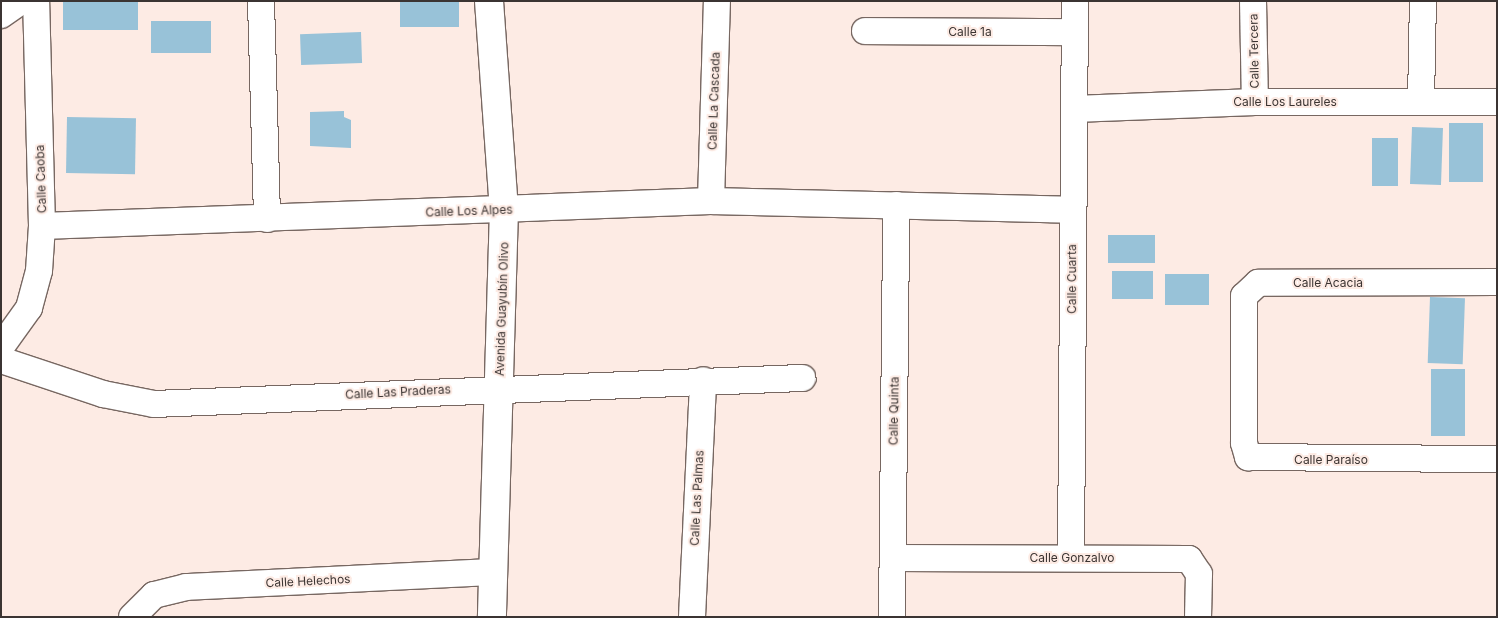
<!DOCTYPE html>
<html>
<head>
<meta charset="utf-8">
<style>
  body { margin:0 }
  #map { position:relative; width:1498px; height:618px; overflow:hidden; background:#fdebe4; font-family:Inter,sans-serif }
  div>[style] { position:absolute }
  .building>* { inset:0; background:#98c2d8; transform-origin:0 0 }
  .roads { filter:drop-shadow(1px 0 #776761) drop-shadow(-1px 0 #776761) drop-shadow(0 1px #776761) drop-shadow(0 -1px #776761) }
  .minor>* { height:26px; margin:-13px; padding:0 13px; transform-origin:13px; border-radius:13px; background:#fff }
  .secondary>* { height:28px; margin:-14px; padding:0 14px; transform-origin:14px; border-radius:14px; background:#fff }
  span { translate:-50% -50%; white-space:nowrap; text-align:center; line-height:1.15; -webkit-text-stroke:4px #fdebe4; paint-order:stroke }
  .street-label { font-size:12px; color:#3b3432 }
  .frame { position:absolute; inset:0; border:2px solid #3b3432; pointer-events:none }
</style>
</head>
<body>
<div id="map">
  <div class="building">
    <div style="left:63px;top:1px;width:75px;height:29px"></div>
    <div style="left:400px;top:1px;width:59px;height:26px"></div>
    <div style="left:211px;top:21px;width:32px;height:60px;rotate:90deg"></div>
    <div style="left:361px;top:32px;width:31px;height:61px;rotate:88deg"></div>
    <div style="clip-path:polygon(344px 111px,344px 117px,351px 120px,351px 148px,310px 146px,310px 112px)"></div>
    <div style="left:67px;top:117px;width:69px;height:56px;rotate:1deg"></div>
    <div style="left:1449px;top:123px;width:34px;height:59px"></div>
    <div style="left:1412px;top:127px;width:31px;height:57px;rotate:2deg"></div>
    <div style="left:1372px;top:138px;width:26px;height:48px"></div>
    <div style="left:1108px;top:235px;width:47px;height:28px"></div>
    <div style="left:1112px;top:271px;width:41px;height:28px"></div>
    <div style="left:1165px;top:274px;width:44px;height:31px"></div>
    <div style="left:1430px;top:297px;width:35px;height:66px;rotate:2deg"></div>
    <div style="left:1431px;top:369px;width:34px;height:67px"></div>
  </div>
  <div class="roads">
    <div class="minor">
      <div style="left:261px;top:1px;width:218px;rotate:88.4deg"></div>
      <div style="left:1253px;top:1px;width:101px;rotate:88.9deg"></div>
      <div style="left:1px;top:15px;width:24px;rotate:-35deg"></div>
      <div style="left:865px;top:31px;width:210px;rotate:0.3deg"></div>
      <div style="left:1421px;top:102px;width:101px;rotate:-88.9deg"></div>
      <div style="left:1074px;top:109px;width:181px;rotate:-2.2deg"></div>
      <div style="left:1255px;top:102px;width:242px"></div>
      <div style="left:711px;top:201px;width:200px;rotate:-88.3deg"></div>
      <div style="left:42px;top:226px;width:669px;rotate:-2.14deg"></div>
      <div style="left:711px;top:201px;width:361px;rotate:1.4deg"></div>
      <div style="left:1497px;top:282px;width:239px;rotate:179.8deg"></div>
      <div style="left:1258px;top:283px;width:19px;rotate:137deg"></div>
      <div style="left:1244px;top:296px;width:147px;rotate:90deg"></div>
      <div style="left:1244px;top:443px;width:15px;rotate:74deg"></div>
      <div style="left:1248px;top:457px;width:249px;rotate:0.5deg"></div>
      <div style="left:1px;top:347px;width:48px;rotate:-54.3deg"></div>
      <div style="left:29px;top:308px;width:38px;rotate:-75deg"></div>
      <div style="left:39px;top:271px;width:45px;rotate:-86.2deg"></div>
      <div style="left:42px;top:226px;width:225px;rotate:-91.5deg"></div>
      <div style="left:1px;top:360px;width:108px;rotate:18.4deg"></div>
      <div style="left:103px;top:394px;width:52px;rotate:11.1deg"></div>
      <div style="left:154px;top:404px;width:649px;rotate:-2.3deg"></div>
      <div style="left:1071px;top:557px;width:556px;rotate:-89.59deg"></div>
      <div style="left:893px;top:558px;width:296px;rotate:0.2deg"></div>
      <div style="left:1189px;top:559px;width:18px;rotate:56deg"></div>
      <div style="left:1199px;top:574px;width:43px;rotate:91.3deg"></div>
      <div style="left:132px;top:617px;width:31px;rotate:-45deg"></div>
      <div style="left:154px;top:595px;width:33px;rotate:-14deg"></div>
      <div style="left:186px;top:587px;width:308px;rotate:-2.8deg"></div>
      <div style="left:692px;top:617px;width:237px;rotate:-87.3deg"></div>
      <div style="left:892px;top:617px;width:412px;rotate:-89.4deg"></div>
    </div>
    <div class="secondary">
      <div style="left:489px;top:1px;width:209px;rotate:85.9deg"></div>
      <div style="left:504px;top:209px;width:408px;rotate:91.7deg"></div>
    </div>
  </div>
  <div class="street-label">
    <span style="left:970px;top:32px">Calle 1a</span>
    <span style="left:1254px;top:51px;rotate:-91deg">Calle Tercera</span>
    <span style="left:714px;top:101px;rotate:-88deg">Calle La Cascada</span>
    <span style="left:1285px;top:102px">Calle Los Laureles</span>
    <span style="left:41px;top:179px;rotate:-92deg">Calle Caoba</span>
    <span style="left:469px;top:211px;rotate:-2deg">Calle Los Alpes</span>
    <span style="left:1072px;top:279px;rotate:-90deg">Calle Cuarta</span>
    <span style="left:1328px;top:283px">Calle Acacia</span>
    <span style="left:502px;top:309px;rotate:-88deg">Avenida Guayubín Olivo</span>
    <span style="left:398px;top:392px;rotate:-3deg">Calle Las Praderas</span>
    <span style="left:894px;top:411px;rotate:-89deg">Calle Quinta</span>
    <span style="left:1331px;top:460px">Calle Paraíso</span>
    <span style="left:697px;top:498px;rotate:-87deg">Calle Las Palmas</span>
    <span style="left:1072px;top:558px">Calle Gonzalvo</span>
    <span style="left:308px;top:581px;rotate:-3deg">Calle Helechos</span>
  </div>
  <div class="frame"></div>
</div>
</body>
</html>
